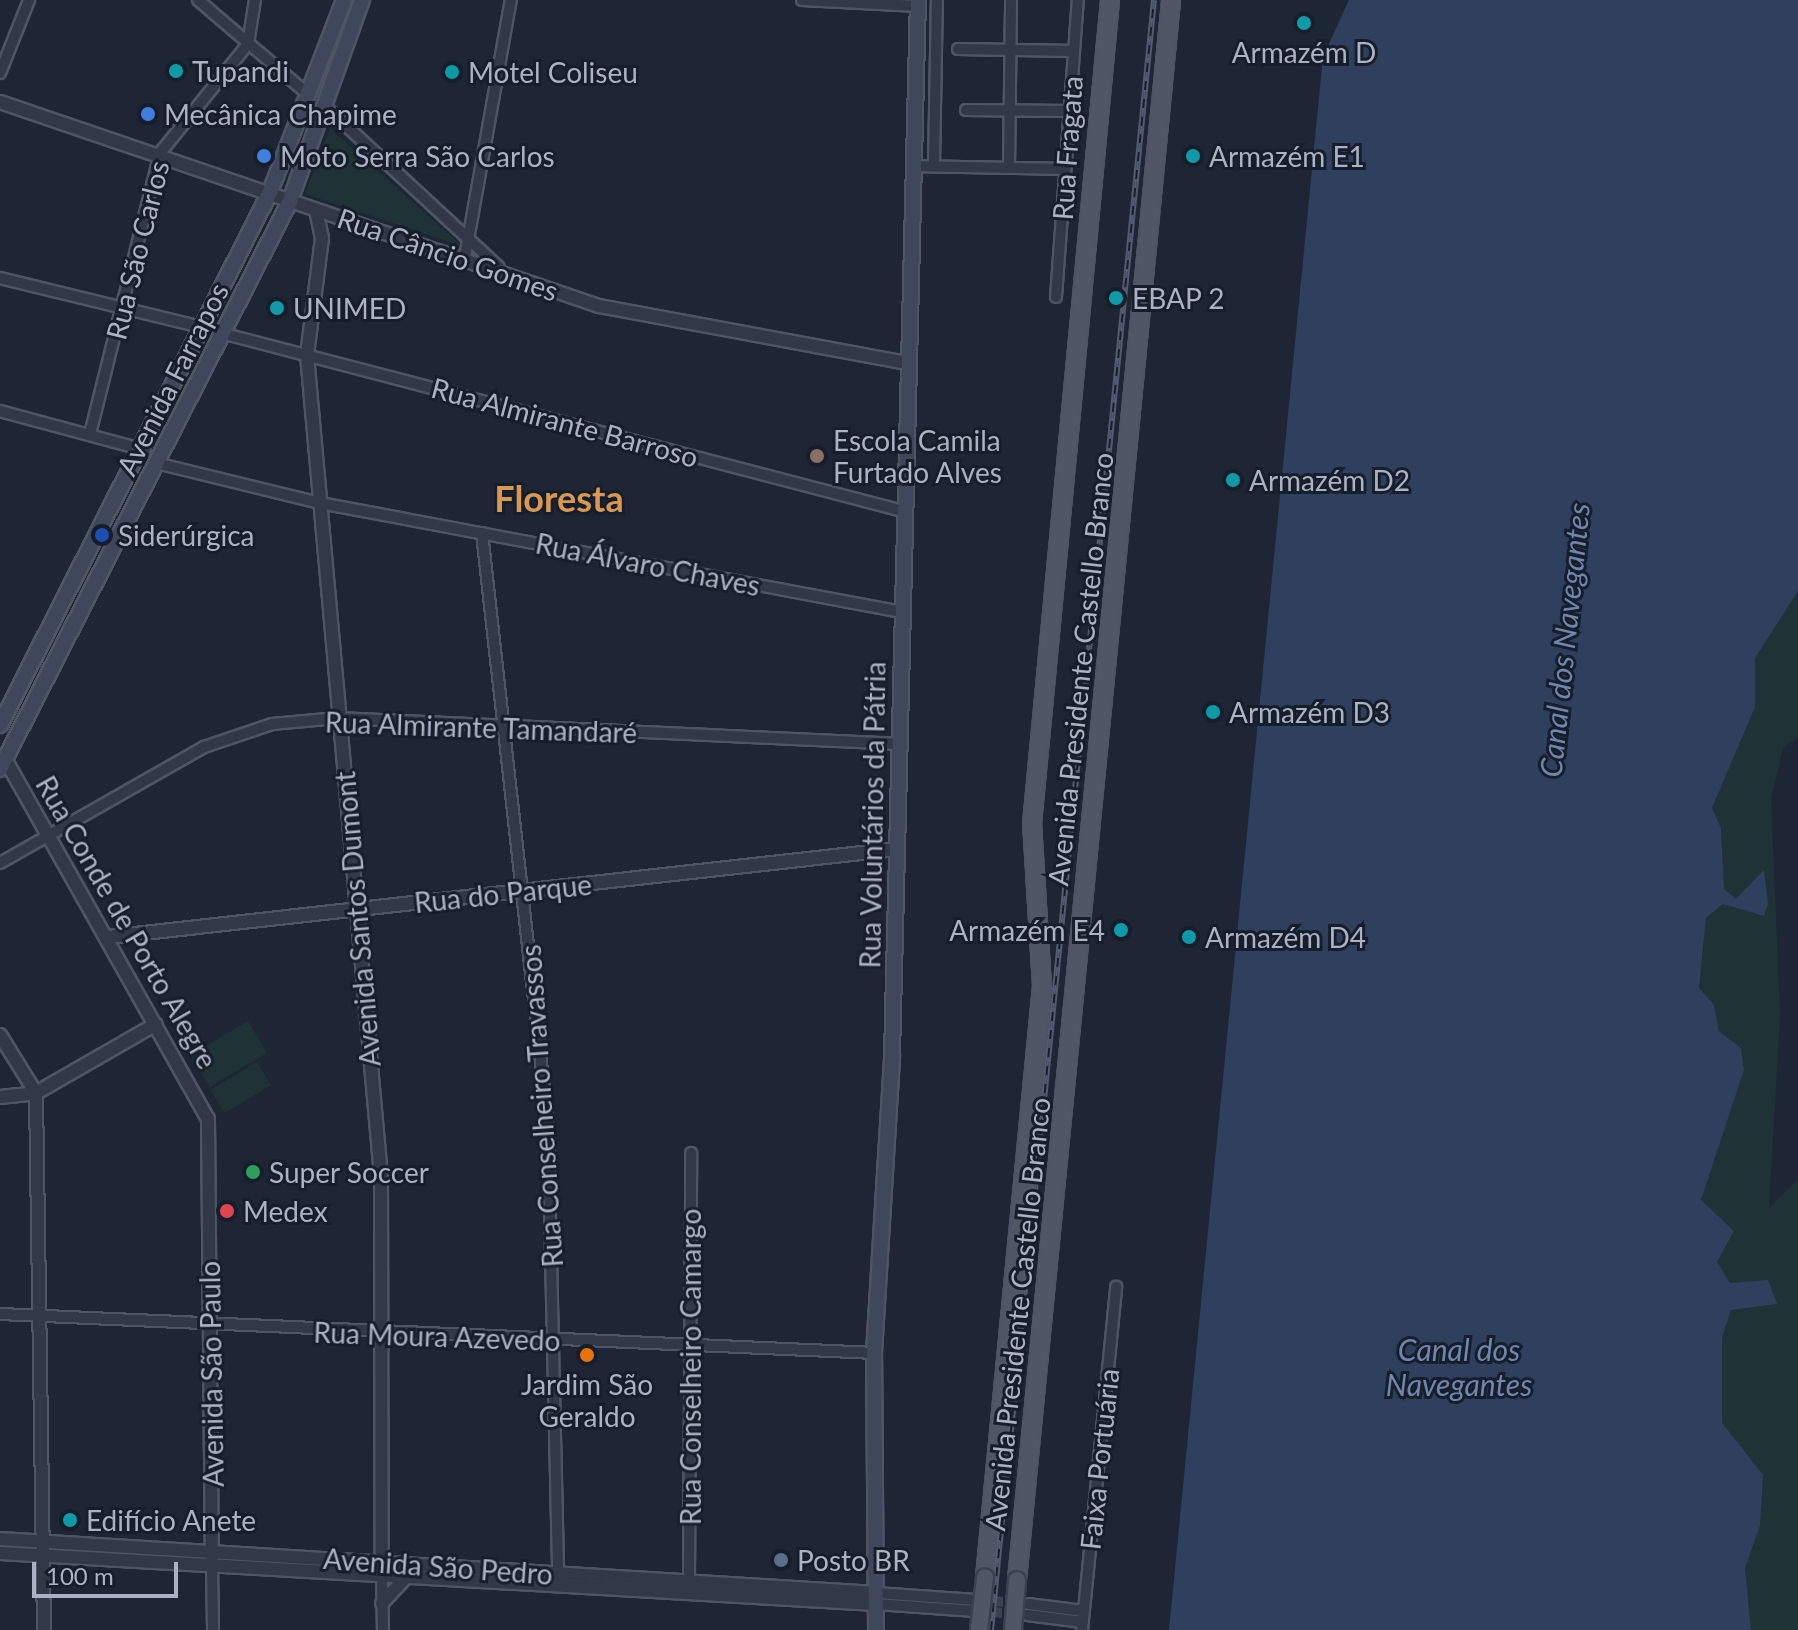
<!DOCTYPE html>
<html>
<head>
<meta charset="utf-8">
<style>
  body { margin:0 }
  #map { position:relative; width:1798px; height:1630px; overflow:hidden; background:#1e2636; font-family:Lato,sans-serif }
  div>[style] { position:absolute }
  .green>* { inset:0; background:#1f3337; transform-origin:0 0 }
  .water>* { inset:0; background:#2f405f }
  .minor-tunnel>* { height:10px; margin-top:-5px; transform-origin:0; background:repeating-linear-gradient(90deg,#3a4252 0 10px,transparent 0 15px) }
  .roads { filter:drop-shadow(2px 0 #4e5565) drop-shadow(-2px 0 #4e5565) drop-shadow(0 2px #4e5565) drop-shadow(0 -2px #4e5565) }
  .minor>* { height:10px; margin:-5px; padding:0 5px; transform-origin:5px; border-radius:5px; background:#313847 }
  .tertiary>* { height:12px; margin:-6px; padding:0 6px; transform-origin:6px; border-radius:6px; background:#313847 }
  .secondary>* { height:14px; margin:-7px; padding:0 7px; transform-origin:7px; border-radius:7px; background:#3f475a }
  .primary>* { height:16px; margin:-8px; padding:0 8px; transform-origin:8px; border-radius:8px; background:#4f5767 }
  .rail>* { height:6px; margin-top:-3px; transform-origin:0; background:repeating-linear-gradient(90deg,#171e2b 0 9px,#525c6e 0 18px); box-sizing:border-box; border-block:2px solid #525c6e }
  .bridges { filter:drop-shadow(2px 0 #3a4150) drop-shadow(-2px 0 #3a4150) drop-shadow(0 2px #3a4150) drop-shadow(0 -2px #3a4150) }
  .primary-bridge>* { height:16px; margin:-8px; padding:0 8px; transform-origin:8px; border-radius:8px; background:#4f5767 }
  .dots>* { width:22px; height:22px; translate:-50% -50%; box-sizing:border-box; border:4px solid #171e2b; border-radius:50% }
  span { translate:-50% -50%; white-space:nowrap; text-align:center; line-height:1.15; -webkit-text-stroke:6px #171e2b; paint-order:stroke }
  .poi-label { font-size:28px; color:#aab2c4 }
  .left { translate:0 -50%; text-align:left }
  .right { translate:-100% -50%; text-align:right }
  .street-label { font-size:28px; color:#aab2c4 }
  .water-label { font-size:30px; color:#7186af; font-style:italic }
  .district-label { font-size:36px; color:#d99751; font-weight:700 }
  .scale { position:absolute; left:32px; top:1562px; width:146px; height:36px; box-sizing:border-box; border:4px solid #aab2c4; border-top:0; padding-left:10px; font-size:24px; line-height:28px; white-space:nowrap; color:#aab2c4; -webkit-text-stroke:6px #171e2b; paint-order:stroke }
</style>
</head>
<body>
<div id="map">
  <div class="green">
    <div style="clip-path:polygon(330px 128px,462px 246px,305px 194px)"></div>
    <div style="clip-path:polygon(1798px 591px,1798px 737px,1783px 748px,1771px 799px,1780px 1015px,1769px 1208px,1798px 1179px,1798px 1630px,1751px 1630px,1745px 1568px,1760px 1526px,1762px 1476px,1722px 1423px,1722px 1338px,1731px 1310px,1777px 1304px,1730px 1284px,1717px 1262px,1734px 1231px,1701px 1200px,1744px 1070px,1741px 1048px,1719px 1031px,1714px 1005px,1699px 989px,1706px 918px,1723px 904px,1753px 908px,1750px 892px,1736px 900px,1724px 889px,1721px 828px,1712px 808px,1755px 707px,1755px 658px)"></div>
    <div style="left:248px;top:1021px;width:37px;height:67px;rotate:59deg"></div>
    <div style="left:257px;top:1062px;width:27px;height:54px;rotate:59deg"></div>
  </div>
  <div class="water">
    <div style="clip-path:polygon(1349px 0,1798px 0,1798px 591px,1755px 658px,1755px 707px,1712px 808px,1721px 828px,1724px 889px,1736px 899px,1764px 870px,1768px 904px,1764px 916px,1723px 904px,1706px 918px,1699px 988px,1714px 1005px,1719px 1031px,1741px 1048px,1744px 1070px,1701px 1200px,1734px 1231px,1717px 1262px,1730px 1283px,1768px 1280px,1777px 1304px,1731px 1310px,1722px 1338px,1722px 1423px,1763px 1475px,1760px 1526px,1745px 1568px,1751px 1630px,1169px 1630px,1323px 57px)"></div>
  </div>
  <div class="minor-tunnel">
    <div style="left:978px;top:1600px;width:40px;rotate:4.3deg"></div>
    <div style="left:977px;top:1611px;width:40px;rotate:4.3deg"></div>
  </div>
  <div class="roads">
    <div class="minor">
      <div style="left:198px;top:0;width:146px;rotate:40.6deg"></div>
      <div style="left:802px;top:0;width:116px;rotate:3deg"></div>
      <div style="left:958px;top:49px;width:116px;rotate:1deg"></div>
      <div style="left:0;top:73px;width:79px;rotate:-68.3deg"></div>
      <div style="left:327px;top:108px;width:234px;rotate:42.8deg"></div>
      <div style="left:966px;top:110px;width:103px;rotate:0.6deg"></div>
      <div style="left:914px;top:166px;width:150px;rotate:1.1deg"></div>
      <div style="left:934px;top:166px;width:166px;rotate:-89deg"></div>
      <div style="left:1009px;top:168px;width:168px;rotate:-89.3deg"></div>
      <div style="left:465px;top:257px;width:261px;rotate:-79.9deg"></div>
      <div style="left:0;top:278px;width:211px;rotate:13.7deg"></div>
      <div style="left:1056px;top:297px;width:298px;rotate:-85.8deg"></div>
      <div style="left:225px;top:334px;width:701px;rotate:14.63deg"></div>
      <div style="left:0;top:411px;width:150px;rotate:15.1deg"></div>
      <div style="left:90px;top:434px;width:290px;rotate:-76deg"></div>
      <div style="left:160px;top:153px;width:140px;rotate:-51.1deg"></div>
      <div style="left:248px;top:44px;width:45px;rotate:-81deg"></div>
      <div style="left:160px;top:464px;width:165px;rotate:13.7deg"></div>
      <div style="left:320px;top:503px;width:592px;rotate:10.61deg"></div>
      <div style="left:482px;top:533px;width:596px;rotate:83.64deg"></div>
      <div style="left:548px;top:1125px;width:454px;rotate:88.7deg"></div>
      <div style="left:0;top:863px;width:235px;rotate:-29.6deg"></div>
      <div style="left:204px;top:747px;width:72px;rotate:-18.7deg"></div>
      <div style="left:272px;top:724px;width:66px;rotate:-5.2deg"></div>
      <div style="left:338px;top:718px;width:564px;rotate:2.64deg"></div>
      <div style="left:0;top:1314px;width:875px;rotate:2.55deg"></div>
      <div style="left:212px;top:1565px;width:65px;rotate:89.1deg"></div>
      <div style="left:382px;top:1575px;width:55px;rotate:89deg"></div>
      <div style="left:689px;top:1581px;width:428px;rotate:-89.7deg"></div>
      <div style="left:876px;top:1593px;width:100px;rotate:4deg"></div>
      <div style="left:876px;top:1604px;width:99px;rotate:4deg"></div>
      <div style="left:1028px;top:1604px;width:56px;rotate:7.1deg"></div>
      <div style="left:1027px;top:1615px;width:56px;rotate:7.1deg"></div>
      <div style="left:1082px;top:1630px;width:345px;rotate:-84.3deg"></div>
    </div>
    <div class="tertiary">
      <div style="left:0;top:102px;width:633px;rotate:18.81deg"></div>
      <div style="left:599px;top:306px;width:312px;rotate:10.5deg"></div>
      <div style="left:316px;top:210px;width:29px;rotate:78deg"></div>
      <div style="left:322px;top:238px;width:118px;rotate:97.3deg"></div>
      <div style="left:307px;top:355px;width:824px;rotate:84.85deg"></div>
      <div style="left:381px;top:1176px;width:399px;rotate:89.9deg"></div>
      <div style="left:5px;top:759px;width:413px;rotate:60.6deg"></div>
      <div style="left:208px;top:1119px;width:439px;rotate:89.5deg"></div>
      <div style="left:108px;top:937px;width:794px;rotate:-6.36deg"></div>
      <div style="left:0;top:1035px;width:68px;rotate:58.2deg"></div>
      <div style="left:36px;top:1093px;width:537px;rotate:89.15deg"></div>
      <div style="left:0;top:1097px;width:36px;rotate:-6deg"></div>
      <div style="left:36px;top:1093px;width:138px;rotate:-29.9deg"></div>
      <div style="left:0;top:1539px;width:878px;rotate:3.53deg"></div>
      <div style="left:0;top:1553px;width:877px;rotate:3.33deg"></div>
      <div style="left:382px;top:1603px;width:35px;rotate:-47deg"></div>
    </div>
    <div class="secondary">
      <div style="left:0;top:725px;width:597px;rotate:-63.13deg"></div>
      <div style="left:270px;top:192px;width:206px;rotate:-68.9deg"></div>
      <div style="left:0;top:769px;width:638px;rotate:-62.95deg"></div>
      <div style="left:290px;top:201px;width:214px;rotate:-70.3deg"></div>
      <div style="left:876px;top:1630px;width:277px;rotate:-90.4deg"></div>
      <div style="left:874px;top:1353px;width:299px;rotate:-86.5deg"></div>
      <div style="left:892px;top:1055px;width:1055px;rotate:-88.59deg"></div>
    </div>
    <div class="primary">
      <div style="left:985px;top:1577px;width:594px;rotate:-84.49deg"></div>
      <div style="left:1042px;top:986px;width:162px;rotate:-93.5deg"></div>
      <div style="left:1032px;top:824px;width:828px;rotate:-84.59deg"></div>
      <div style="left:1017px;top:1580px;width:1587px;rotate:-84.43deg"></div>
    </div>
  </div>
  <div class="rail">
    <div style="left:991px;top:1630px;width:1638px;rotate:-84.29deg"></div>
  </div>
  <div class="bridges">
    <div class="primary-bridge">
      <div style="left:979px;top:1630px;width:53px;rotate:-83.5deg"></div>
      <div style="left:1013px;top:1630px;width:50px;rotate:-85.4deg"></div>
    </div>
  </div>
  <div class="dots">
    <div style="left:1304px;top:23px;background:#0f9aa8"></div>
    <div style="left:176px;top:71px;background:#0f9aa8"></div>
    <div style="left:452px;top:72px;background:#0f9aa8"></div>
    <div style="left:148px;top:114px;background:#3f7fe0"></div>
    <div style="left:264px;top:156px;background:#3f7fe0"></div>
    <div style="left:1193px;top:156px;background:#0f9aa8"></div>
    <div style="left:1116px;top:298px;background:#0f9aa8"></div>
    <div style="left:277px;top:308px;background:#0f9aa8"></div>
    <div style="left:817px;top:456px;background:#8d6e63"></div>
    <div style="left:1233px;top:480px;background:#0f9aa8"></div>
    <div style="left:102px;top:535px;background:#1a4fb4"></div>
    <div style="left:1213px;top:712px;background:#0f9aa8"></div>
    <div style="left:1121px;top:930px;background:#0f9aa8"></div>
    <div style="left:1189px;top:937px;background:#0f9aa8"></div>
    <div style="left:253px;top:1172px;background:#2e9e5b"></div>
    <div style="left:227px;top:1211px;background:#e0444e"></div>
    <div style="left:587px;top:1355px;background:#e8710a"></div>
    <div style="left:70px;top:1520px;background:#0f9aa8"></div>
    <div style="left:781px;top:1560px;background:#5c6f8a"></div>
  </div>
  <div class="poi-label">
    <span style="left:1304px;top:52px">Armazém D</span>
    <span class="left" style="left:192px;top:71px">Tupandi</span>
    <span class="left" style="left:468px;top:72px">Motel Coliseu</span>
    <span class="left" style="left:164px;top:114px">Mecânica Chapime</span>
    <span class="left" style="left:280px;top:156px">Moto Serra São Carlos</span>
    <span class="left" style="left:1209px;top:156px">Armazém E1</span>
    <span class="left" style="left:1132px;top:298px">EBAP 2</span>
    <span class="left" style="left:293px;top:308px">UNIMED</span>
    <span class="left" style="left:833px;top:456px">Escola Camila<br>Furtado Alves</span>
    <span class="left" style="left:1249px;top:480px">Armazém D2</span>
    <span class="left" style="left:118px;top:535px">Siderúrgica</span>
    <span class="left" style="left:1229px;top:712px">Armazém D3</span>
    <span class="right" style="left:1105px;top:930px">Armazém E4</span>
    <span class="left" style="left:1205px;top:937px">Armazém D4</span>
    <span class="left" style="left:269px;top:1172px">Super Soccer</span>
    <span class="left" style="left:243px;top:1211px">Medex</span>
    <span style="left:587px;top:1400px">Jardim São<br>Geraldo</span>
    <span class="left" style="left:86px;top:1520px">Edifício Anete</span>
    <span class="left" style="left:797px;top:1560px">Posto BR</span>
  </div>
  <div class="street-label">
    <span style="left:1067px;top:148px;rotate:-86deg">Rua Fragata</span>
    <span style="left:137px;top:250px;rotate:-76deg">Rua São Carlos</span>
    <span style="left:448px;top:254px;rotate:19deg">Rua Câncio Gomes</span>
    <span style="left:172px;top:379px;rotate:-63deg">Avenida Farrapos</span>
    <span style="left:565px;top:422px;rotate:15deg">Rua Almirante Barroso</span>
    <span style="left:648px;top:564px;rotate:11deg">Rua Álvaro Chaves</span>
    <span style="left:1080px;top:669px;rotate:-84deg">Avenida Presidente Castello Branco</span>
    <span style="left:481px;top:727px;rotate:2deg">Rua Almirante Tamandaré</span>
    <span style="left:872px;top:815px;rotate:-89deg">Rua Voluntários da Pátria</span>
    <span style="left:503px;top:893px;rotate:-6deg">Rua do Parque</span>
    <span style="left:357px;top:919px;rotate:-95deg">Avenida Santos Dumont</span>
    <span style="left:127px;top:922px;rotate:60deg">Rua Conde de Porto Alegre</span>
    <span style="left:541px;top:1106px;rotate:-94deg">Rua Conselheiro Travassos</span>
    <span style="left:1017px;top:1314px;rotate:-84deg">Avenida Presidente Castello Branco</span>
    <span style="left:437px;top:1336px;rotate:2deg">Rua Moura Azevedo</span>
    <span style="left:690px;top:1367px;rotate:-90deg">Rua Conselheiro Camargo</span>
    <span style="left:211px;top:1374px;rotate:-91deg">Avenida São Paulo</span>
    <span style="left:1099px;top:1459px;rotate:-84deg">Faixa Portuária</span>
    <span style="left:438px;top:1566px;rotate:4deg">Avenida São Pedro</span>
  </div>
  <div class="water-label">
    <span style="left:1564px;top:640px;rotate:-84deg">Canal dos Navegantes</span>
    <span style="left:1459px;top:1366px">Canal dos<br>Navegantes</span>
  </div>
  <div class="district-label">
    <span style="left:559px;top:499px">Floresta</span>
  </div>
  <div class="scale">100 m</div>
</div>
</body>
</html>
